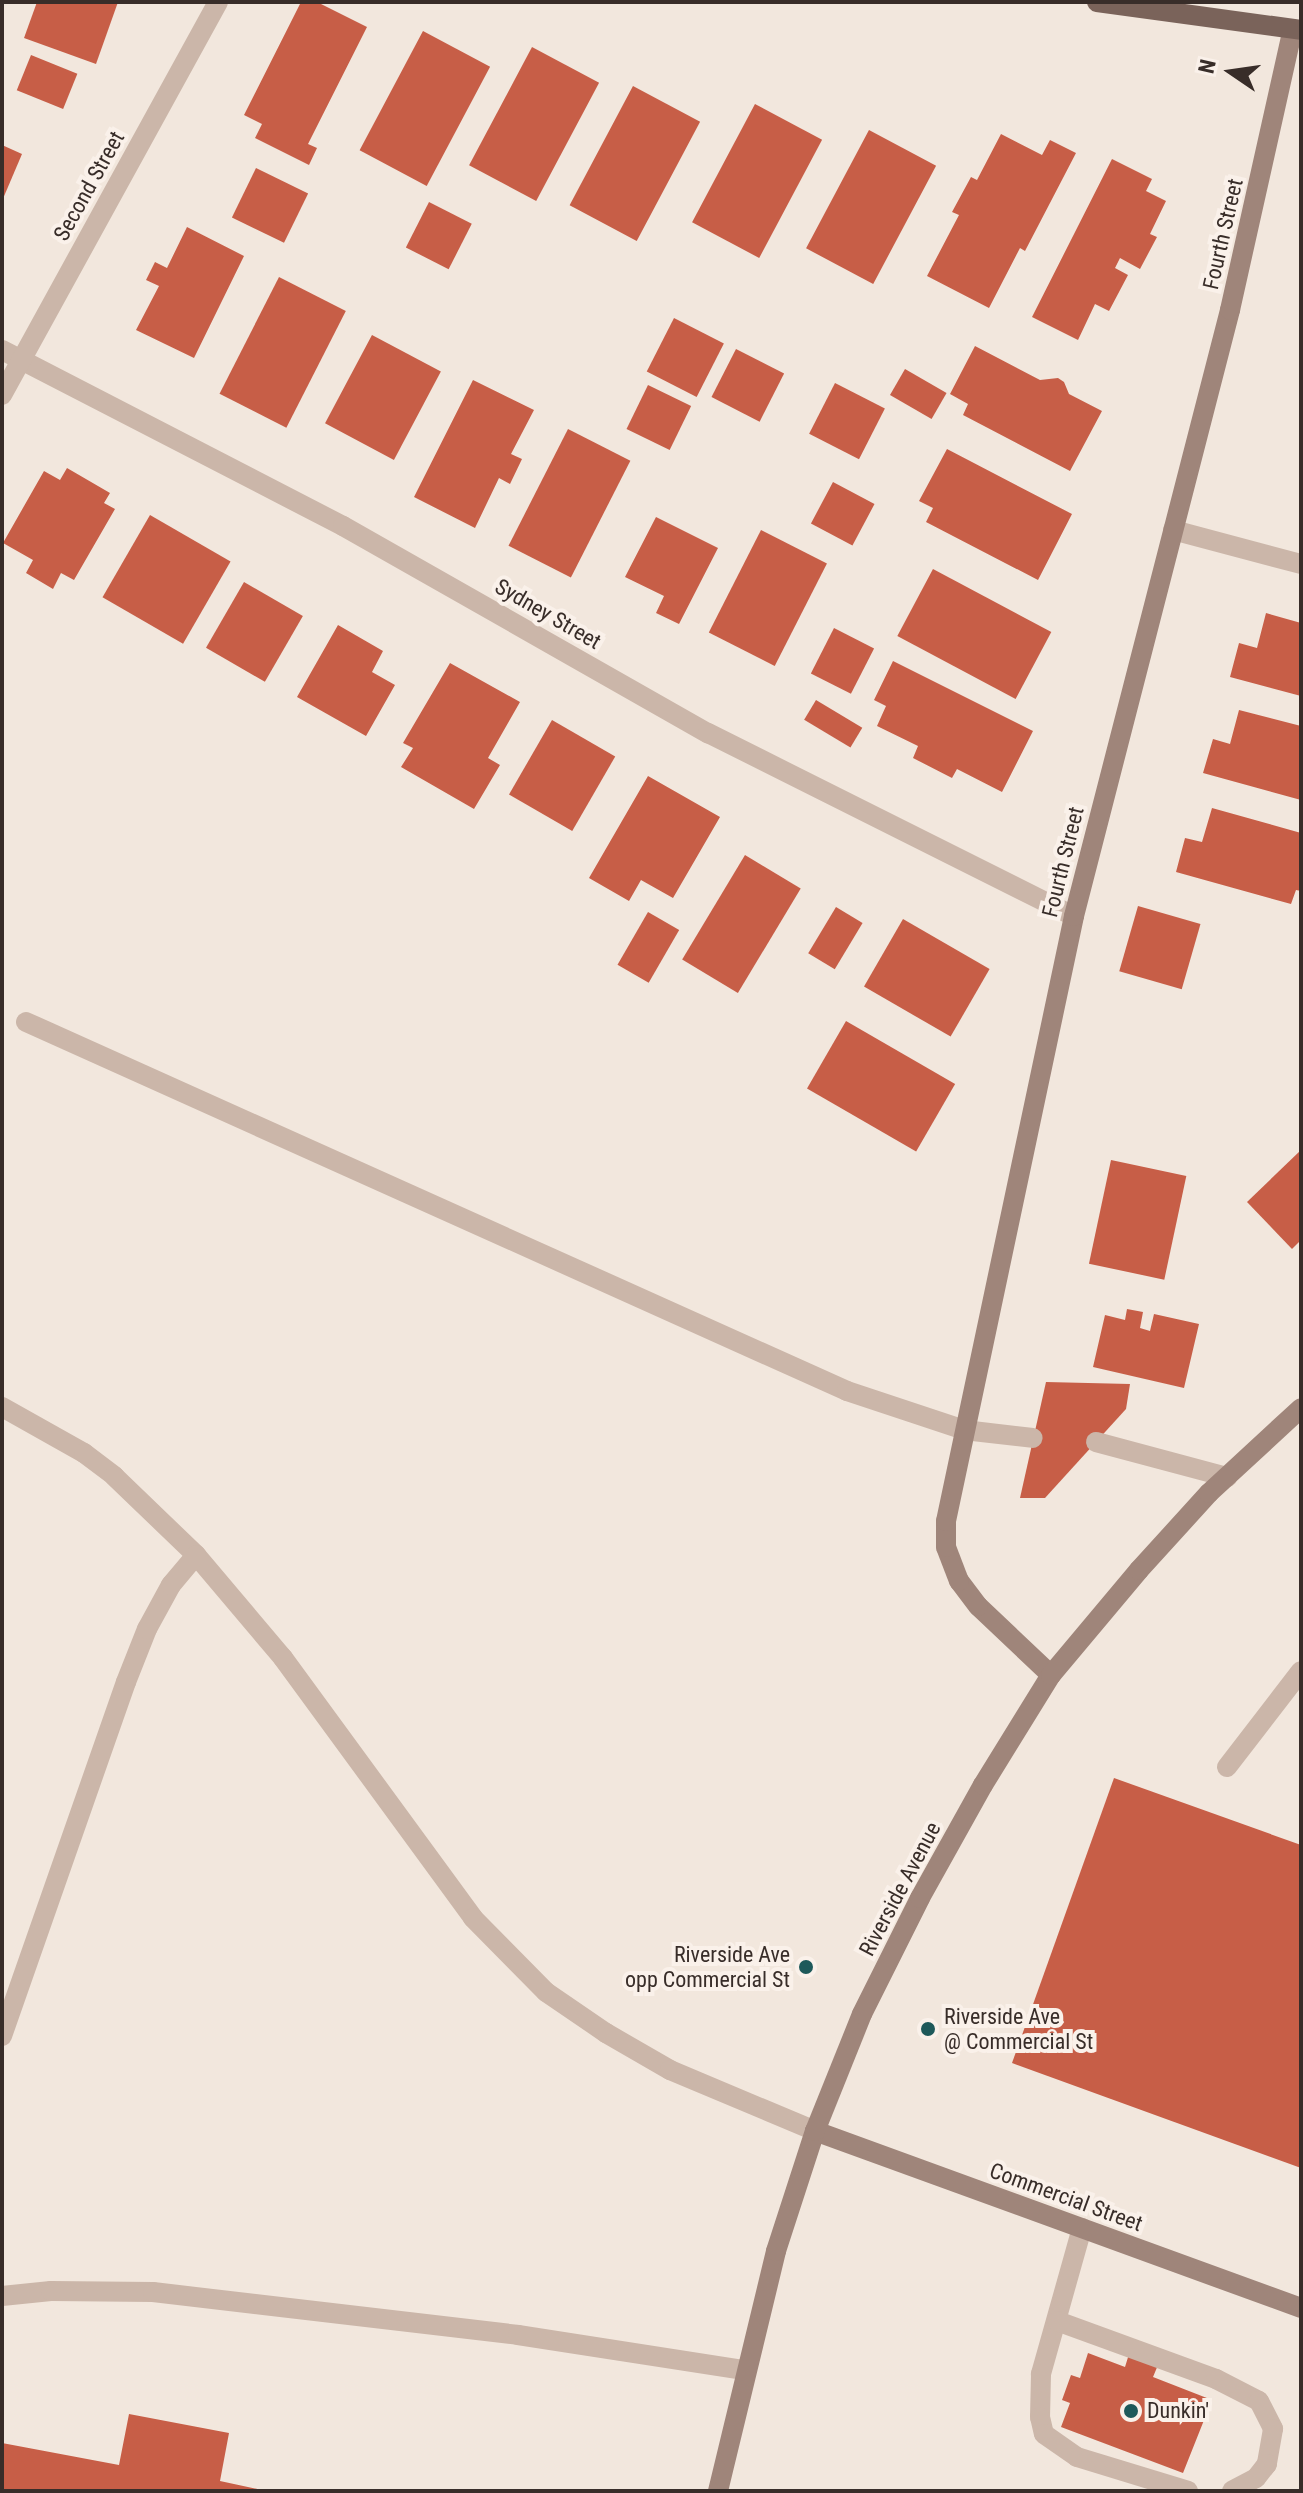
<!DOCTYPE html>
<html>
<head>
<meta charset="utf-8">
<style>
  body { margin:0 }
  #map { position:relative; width:1303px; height:2493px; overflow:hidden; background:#f2e7dd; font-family:"Roboto Condensed",sans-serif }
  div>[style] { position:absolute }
  .building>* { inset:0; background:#c75e47; transform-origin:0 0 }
  .lane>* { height:20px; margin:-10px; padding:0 10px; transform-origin:10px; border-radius:10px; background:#cbb6a9 }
  .street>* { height:20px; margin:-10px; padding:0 10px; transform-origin:10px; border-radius:10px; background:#cbb6a9 }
  .secondary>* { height:20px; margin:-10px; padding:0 10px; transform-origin:10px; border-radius:10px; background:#9f857a }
  .primary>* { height:20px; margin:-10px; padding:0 10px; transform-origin:10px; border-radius:10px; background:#7a635a }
  .dots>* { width:22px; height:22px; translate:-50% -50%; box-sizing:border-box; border:4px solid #faf1ea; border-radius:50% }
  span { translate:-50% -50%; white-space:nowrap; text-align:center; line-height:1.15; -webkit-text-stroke:8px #faf1ea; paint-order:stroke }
  .street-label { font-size:22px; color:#382d29 }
  .poi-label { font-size:22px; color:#382d29 }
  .right { translate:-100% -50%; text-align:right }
  .left { translate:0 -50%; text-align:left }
  .frame { position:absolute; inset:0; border:4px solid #382d29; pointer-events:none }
  .north { position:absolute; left:1191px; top:32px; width:80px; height:80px; -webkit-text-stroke:6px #faf1ea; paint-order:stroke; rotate:283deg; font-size:22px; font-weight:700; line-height:32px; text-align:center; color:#382d29 }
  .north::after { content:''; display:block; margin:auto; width:28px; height:36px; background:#382d29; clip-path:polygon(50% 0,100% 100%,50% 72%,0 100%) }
</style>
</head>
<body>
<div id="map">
  <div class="building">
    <div style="clip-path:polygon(37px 2px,118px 2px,96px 64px,24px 38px)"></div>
    <div style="clip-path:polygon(301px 2px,317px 2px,367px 27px,308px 144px,317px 148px,309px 165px,255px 138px,262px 124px,244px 115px)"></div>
    <div style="left:423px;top:31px;width:76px;height:135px;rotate:28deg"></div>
    <div style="left:532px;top:47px;width:76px;height:134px;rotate:28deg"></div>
    <div style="left:31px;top:55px;width:50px;height:38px;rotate:22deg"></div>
    <div style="left:633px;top:86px;width:76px;height:135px;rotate:28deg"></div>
    <div style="left:755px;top:104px;width:76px;height:134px;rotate:28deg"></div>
    <div style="left:869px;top:130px;width:76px;height:134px;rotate:28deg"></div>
    <div style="clip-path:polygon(1001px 134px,1042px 155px,1050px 140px,1076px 153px,1025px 251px,1020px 248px,989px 308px,927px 276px,959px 215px,952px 212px,971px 177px,977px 180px)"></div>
    <div style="clip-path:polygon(2px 145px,22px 154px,2px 201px)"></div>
    <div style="clip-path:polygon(1112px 159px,1152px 179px,1146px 191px,1166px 201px,1150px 234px,1157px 237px,1140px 269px,1120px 258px,1115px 268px,1128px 275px,1109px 311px,1095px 304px,1078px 340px,1032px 317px)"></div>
    <div style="left:256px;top:168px;width:58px;height:55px;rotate:26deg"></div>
    <div style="left:429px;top:202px;width:48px;height:51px;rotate:27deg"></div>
    <div style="clip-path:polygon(187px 227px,244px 256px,194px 358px,136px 330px,159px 286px,146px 280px,155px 262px,167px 268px)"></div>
    <div style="left:279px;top:277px;width:75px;height:131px;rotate:27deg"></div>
    <div style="left:674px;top:318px;width:56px;height:60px;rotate:27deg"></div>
    <div style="left:372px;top:335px;width:78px;height:100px;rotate:28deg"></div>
    <div style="clip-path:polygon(975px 346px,1040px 380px,1058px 378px,1064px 382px,1069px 394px,1102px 411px,1070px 471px,963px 415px,968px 404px,950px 394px)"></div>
    <div style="left:736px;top:349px;width:54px;height:54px;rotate:27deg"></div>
    <div style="left:905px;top:369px;width:48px;height:30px;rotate:30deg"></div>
    <div style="clip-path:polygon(473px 380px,534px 410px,511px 454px,522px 459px,510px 484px,499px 478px,475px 528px,414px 497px)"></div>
    <div style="left:835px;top:383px;width:56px;height:57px;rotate:27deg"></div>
    <div style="left:648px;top:385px;width:48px;height:49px;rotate:26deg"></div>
    <div style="left:568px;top:429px;width:70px;height:131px;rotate:27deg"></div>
    <div style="clip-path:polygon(947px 449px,1072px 514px,1038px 580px,926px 522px,933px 508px,919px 501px)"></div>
    <div style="clip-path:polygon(67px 468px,110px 493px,104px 503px,115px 509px,74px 580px,61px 573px,53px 589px,26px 573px,33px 560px,3px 543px,44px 471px,60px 480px)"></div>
    <div style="left:833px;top:482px;width:47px;height:47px;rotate:28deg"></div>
    <div style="left:150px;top:515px;width:93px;height:95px;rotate:30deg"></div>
    <div style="clip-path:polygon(656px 517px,718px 548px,679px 624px,656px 613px,664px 596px,625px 577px)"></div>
    <div style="left:761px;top:530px;width:74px;height:115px;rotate:27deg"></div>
    <div style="left:933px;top:569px;width:134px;height:76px;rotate:28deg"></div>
    <div style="left:244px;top:582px;width:68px;height:76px;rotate:30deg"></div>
    <div style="clip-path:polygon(1266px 613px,1301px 623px,1301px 696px,1230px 677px,1239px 643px,1257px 648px)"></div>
    <div style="clip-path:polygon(338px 625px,383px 651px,372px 672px,395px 685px,366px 736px,297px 697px)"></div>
    <div style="left:834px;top:628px;width:45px;height:51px;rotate:27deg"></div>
    <div style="clip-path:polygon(893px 661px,1033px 731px,1002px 792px,957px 769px,952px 778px,913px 758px,918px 746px,877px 726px,886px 706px,874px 700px)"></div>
    <div style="clip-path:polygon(450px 663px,520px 702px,488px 758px,500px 765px,474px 809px,401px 767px,413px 748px,403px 743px)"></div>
    <div style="left:816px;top:700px;width:54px;height:23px;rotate:31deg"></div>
    <div style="clip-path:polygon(1239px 710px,1301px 726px,1301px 800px,1203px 773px,1213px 739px,1230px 744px)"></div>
    <div style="left:552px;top:720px;width:73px;height:86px;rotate:30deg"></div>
    <div style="clip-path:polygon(648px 776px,720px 817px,673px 898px,641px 880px,629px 901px,589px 878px)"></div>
    <div style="clip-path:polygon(1212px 808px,1301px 833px,1301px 891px,1296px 890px,1291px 904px,1176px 872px,1185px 838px,1202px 842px)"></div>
    <div style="left:745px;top:855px;width:65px;height:122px;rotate:31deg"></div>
    <div style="left:1138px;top:906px;width:65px;height:68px;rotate:16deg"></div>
    <div style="left:836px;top:907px;width:31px;height:54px;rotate:31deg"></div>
    <div style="left:648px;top:912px;width:36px;height:61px;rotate:30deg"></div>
    <div style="left:903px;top:919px;width:100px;height:78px;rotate:30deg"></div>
    <div style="left:846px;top:1021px;width:126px;height:78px;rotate:30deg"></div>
    <div style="clip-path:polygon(1301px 1150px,1301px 1240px,1292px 1249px,1247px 1202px)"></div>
    <div style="left:1111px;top:1160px;width:77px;height:106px;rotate:12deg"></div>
    <div style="clip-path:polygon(1127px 1309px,1143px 1312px,1140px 1328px,1150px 1331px,1154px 1314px,1199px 1324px,1184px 1388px,1093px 1367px,1105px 1315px,1125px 1320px)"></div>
    <div style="clip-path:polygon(1046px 1382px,1130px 1384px,1126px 1409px,1045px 1498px,1020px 1498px)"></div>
    <div style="clip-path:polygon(1114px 1778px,1301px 1845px,1301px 2168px,1012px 2063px)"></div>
    <div style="clip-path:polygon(1088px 2353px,1125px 2367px,1129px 2354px,1158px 2365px,1153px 2377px,1212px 2400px,1183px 2473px,1061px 2427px,1070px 2403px,1062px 2400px,1071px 2375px,1080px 2378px)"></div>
    <div style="clip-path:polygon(129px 2414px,229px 2433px,220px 2481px,267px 2491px,2px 2491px,2px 2443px,119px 2465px)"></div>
  </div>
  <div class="lane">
    <div style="left:26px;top:1022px;width:900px;rotate:24.2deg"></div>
    <div style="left:847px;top:1391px;width:123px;rotate:18.4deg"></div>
    <div style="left:964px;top:1430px;width:69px;rotate:6.6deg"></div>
    <div style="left:2px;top:1407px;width:94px;rotate:29.3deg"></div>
    <div style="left:84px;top:1453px;width:38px;rotate:37deg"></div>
    <div style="left:114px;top:1476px;width:114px;rotate:43.9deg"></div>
    <div style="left:196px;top:1555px;width:135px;rotate:49.8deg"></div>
    <div style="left:283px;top:1658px;width:322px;rotate:53.8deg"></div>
    <div style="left:473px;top:1918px;width:104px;rotate:45.4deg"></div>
    <div style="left:546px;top:1992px;width:73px;rotate:34.3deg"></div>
    <div style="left:606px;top:2033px;width:74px;rotate:30deg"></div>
    <div style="left:670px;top:2070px;width:157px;rotate:22.8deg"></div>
    <div style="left:1096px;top:1442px;width:136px;rotate:15deg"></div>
    <div style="left:1227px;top:1767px;width:121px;rotate:-52.4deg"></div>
    <div style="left:2px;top:2036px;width:375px;rotate:-70.7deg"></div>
    <div style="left:126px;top:1682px;width:57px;rotate:-68.4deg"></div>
    <div style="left:147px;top:1629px;width:50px;rotate:-61.4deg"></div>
    <div style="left:171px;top:1585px;width:39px;rotate:-50deg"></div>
    <div style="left:1082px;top:2228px;width:152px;rotate:105.7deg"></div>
    <div style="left:1041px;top:2374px;width:43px;rotate:91.3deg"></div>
    <div style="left:1040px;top:2417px;width:17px;rotate:77deg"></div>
    <div style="left:1044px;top:2434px;width:40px;rotate:34.9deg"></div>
    <div style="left:1077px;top:2457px;width:116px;rotate:17deg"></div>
    <div style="left:2px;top:2296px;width:49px;rotate:-5.8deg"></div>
    <div style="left:51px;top:2291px;width:102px;rotate:0.6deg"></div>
    <div style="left:153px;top:2292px;width:368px;rotate:6.7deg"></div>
    <div style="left:518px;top:2335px;width:229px;rotate:8.8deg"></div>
    <div style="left:1057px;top:2321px;width:169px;rotate:20deg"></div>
    <div style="left:1216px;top:2379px;width:48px;rotate:27.1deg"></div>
    <div style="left:1259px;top:2401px;width:31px;rotate:63deg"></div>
    <div style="left:1273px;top:2429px;width:36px;rotate:100deg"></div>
    <div style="left:1267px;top:2464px;width:18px;rotate:128deg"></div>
    <div style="left:1256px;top:2478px;width:27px;rotate:152deg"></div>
  </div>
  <div class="street">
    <div style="left:2px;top:350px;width:384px;rotate:27.3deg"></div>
    <div style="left:343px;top:526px;width:420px;rotate:29.6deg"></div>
    <div style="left:708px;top:733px;width:409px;rotate:26.6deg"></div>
    <div style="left:2px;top:395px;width:448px;rotate:-61.2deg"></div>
    <div style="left:1173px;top:530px;width:132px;rotate:14.9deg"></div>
  </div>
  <div class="secondary">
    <div style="left:1051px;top:1675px;width:100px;rotate:-136.6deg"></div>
    <div style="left:978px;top:1606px;width:31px;rotate:-127deg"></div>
    <div style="left:959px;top:1581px;width:36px;rotate:-111deg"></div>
    <div style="left:946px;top:1547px;width:26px;rotate:-90deg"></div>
    <div style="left:946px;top:1521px;width:618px;rotate:-78.05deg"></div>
    <div style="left:1074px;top:916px;width:626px;rotate:-75.56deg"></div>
    <div style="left:1230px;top:310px;width:288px;rotate:-77.4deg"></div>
    <div style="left:815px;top:2131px;width:517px;rotate:20.01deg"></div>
    <div style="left:718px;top:2491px;width:247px;rotate:-76.4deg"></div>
    <div style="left:776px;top:2251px;width:126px;rotate:-72deg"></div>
    <div style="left:815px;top:2131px;width:126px;rotate:-68.1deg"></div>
    <div style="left:862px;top:2014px;width:130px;rotate:-63.4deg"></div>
    <div style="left:920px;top:1898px;width:129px;rotate:-60.9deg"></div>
    <div style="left:983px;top:1785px;width:129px;rotate:-58.3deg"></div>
    <div style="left:1051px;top:1675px;width:137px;rotate:-50deg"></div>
    <div style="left:1139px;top:1570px;width:104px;rotate:-47.7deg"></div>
    <div style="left:1209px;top:1493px;width:125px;rotate:-42.7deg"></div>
  </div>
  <div class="primary">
    <div style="left:1097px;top:2px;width:206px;rotate:7.8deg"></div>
  </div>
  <div class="dots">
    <div style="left:806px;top:1967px;background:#1e595a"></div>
    <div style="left:928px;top:2029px;background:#1e595a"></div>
    <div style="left:1131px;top:2411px;background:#1e595a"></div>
  </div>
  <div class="street-label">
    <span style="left:89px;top:186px;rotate:-61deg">Second Street</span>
    <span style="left:1223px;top:234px;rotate:-77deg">Fourth Street</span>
    <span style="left:548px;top:614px;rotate:30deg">Sydney Street</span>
    <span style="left:1063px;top:862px;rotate:-76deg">Fourth Street</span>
    <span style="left:900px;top:1889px;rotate:-62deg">Riverside Avenue</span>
    <span style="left:1066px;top:2197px;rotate:20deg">Commercial Street</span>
  </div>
  <div class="poi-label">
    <span class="right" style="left:790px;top:1967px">Riverside Ave<br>opp Commercial St</span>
    <span class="left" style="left:944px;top:2029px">Riverside Ave<br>@ Commercial St</span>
    <span class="left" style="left:1147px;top:2411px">Dunkin'</span>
  </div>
  <div class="frame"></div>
  <div class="north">N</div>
</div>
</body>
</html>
